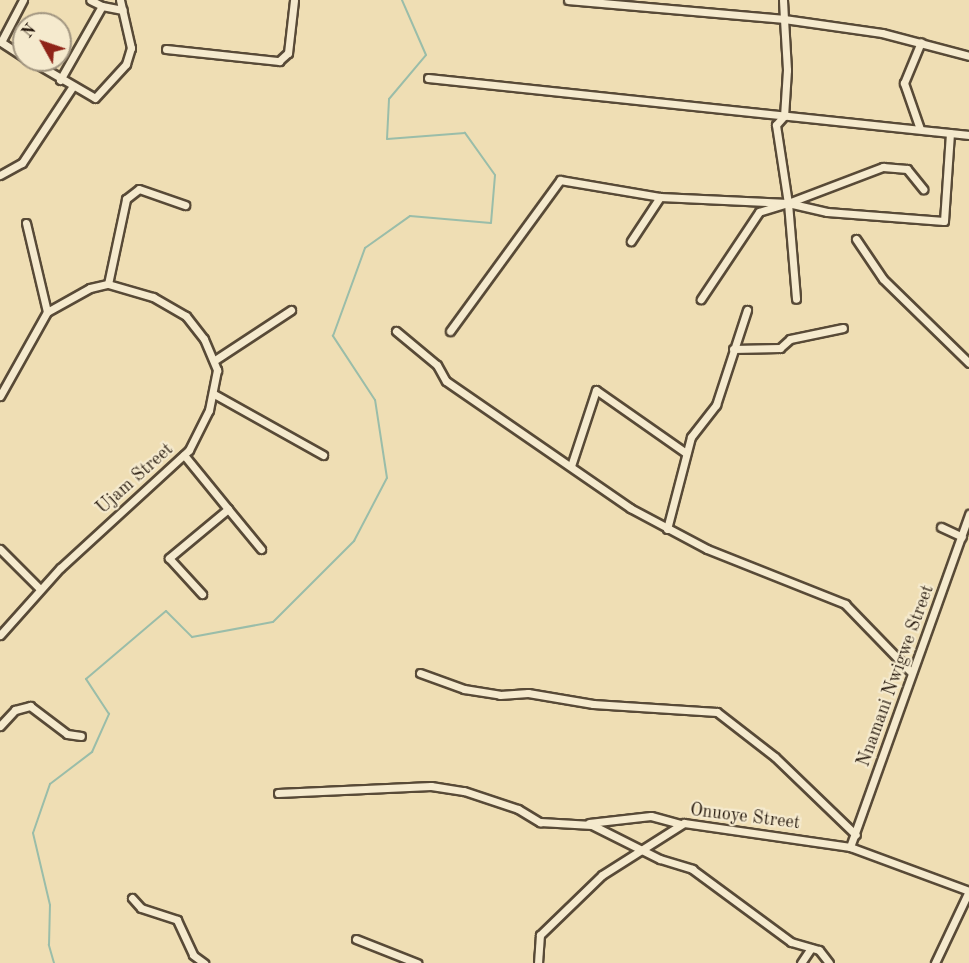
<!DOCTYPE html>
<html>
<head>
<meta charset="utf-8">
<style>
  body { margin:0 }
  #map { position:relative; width:969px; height:963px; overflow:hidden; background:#efdeb4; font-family:"Old Standard TT",serif }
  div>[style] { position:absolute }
  .stream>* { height:2px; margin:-1px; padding:0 1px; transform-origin:1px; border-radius:1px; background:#9abda9 }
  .roads { filter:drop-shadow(2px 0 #584a37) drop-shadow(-2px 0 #584a37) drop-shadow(0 2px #584a37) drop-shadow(0 -2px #584a37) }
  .minor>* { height:7px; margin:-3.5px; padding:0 3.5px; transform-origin:3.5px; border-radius:3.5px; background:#f5eace }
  span { translate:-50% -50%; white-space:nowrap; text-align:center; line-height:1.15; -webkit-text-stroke:4.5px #f5eace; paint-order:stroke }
  .street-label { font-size:18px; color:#25180d }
  .north { position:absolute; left:12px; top:12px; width:60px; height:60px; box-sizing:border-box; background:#f5eace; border:2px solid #a29681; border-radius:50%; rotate:310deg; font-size:16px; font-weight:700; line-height:24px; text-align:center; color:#25180d }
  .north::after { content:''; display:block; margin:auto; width:21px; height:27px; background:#8f2418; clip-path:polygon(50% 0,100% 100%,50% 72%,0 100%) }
</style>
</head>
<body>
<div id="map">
  <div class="stream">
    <div style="left:54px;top:963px;width:19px;rotate:-106deg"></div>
    <div style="left:49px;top:945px;width:40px;rotate:-88.6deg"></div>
    <div style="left:50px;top:905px;width:74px;rotate:-103.3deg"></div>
    <div style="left:33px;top:833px;width:52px;rotate:-70.9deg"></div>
    <div style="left:50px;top:784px;width:53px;rotate:-37.3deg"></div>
    <div style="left:92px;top:752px;width:42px;rotate:-65.9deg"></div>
    <div style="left:109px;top:714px;width:42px;rotate:-123.3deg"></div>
    <div style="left:86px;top:679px;width:105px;rotate:-40.4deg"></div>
    <div style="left:166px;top:611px;width:37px;rotate:45deg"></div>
    <div style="left:192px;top:637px;width:82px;rotate:-10.5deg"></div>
    <div style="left:273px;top:622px;width:115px;rotate:-45deg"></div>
    <div style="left:354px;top:541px;width:71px;rotate:-62.4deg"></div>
    <div style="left:387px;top:478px;width:79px;rotate:-98.7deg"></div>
    <div style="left:375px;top:400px;width:77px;rotate:-123.3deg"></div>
    <div style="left:333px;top:336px;width:94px;rotate:-70deg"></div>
    <div style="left:365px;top:248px;width:55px;rotate:-35.4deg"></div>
    <div style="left:410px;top:216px;width:81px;rotate:4.9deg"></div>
    <div style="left:491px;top:223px;width:48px;rotate:-85.2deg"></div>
    <div style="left:495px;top:175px;width:52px;rotate:-125.5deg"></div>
    <div style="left:465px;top:133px;width:78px;rotate:175.6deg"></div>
    <div style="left:387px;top:139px;width:40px;rotate:-87.1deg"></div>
    <div style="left:389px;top:99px;width:57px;rotate:-49.9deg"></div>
    <div style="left:426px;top:55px;width:60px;rotate:-113.6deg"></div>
  </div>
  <div class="roads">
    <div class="minor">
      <div style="left:23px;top:0;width:47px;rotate:117.6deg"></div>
      <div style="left:1px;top:42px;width:27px;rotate:33deg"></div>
      <div style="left:568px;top:0;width:217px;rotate:5deg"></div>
      <div style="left:784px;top:19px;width:51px;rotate:86.6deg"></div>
      <div style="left:787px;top:70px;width:46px;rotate:93.7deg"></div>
      <div style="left:784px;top:116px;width:12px;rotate:132deg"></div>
      <div style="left:776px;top:125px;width:79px;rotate:81.3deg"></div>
      <div style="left:788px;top:203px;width:30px;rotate:163deg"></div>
      <div style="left:759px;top:212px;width:105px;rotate:123.7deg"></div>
      <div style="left:783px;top:0;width:19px;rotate:87deg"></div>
      <div style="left:784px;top:19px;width:99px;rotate:8.1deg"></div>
      <div style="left:882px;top:33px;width:90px;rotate:14.8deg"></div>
      <div style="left:102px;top:6px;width:21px;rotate:11deg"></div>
      <div style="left:166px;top:49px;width:114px;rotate:6.1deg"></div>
      <div style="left:279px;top:61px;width:12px;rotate:-42deg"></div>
      <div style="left:288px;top:53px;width:53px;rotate:-83.5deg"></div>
      <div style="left:30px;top:60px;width:75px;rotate:30.3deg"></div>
      <div style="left:95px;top:98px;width:46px;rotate:-47.6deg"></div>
      <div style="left:126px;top:64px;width:17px;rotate:-73deg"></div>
      <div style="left:131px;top:48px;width:49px;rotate:-102.9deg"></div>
      <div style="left:428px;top:78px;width:544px;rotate:6.01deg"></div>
      <div style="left:60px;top:80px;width:85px;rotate:-60.4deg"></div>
      <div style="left:102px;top:6px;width:13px;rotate:-153deg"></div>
      <div style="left:920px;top:129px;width:49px;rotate:-109.2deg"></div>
      <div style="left:904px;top:83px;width:44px;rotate:-67.5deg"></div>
      <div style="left:0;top:175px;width:25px;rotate:-29deg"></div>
      <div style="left:22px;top:163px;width:92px;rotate:-56.5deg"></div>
      <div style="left:660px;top:197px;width:128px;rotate:2.7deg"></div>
      <div style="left:788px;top:203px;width:40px;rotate:13deg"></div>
      <div style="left:827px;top:212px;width:117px;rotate:4.4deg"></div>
      <div style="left:944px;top:221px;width:88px;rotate:-86.1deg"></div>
      <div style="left:788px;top:203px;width:102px;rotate:-20.8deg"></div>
      <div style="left:883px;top:167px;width:24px;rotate:5deg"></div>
      <div style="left:907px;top:169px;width:26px;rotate:51deg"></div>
      <div style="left:788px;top:203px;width:96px;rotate:85.2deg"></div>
      <div style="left:26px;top:223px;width:91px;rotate:76.7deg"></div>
      <div style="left:856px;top:239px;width:48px;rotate:56deg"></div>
      <div style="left:883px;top:279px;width:120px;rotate:44.3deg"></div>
      <div style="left:108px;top:284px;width:87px;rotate:-78deg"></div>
      <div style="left:126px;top:199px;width:16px;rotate:-38deg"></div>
      <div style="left:139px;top:189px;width:49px;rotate:19.2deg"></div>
      <div style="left:396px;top:331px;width:53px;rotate:39.7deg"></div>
      <div style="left:437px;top:365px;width:18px;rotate:61deg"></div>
      <div style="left:446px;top:381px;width:224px;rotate:34.6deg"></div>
      <div style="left:630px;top:508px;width:87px;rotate:28deg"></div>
      <div style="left:707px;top:549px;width:149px;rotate:21.7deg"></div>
      <div style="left:845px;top:604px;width:93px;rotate:45.9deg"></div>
      <div style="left:450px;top:331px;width:187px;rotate:-53.9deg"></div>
      <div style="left:560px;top:180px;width:101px;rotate:9.6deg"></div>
      <div style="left:660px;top:197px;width:53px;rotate:123.4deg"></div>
      <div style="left:733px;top:349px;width:47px;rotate:-1.2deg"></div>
      <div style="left:780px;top:348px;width:13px;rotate:-42deg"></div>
      <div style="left:790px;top:339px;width:54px;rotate:-11.7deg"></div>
      <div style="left:215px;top:360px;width:91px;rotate:-33.3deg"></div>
      <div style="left:214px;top:394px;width:125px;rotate:29.2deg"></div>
      <div style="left:0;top:396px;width:96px;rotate:-60.8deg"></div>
      <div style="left:47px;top:312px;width:49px;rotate:-29.2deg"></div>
      <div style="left:90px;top:288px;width:18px;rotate:-13deg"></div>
      <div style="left:108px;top:284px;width:47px;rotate:16.1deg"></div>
      <div style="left:153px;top:297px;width:38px;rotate:30deg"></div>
      <div style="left:186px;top:316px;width:29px;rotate:52deg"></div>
      <div style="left:204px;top:339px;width:34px;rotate:67deg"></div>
      <div style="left:217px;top:370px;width:41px;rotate:101.3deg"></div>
      <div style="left:209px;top:410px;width:45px;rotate:116.6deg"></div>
      <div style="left:189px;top:450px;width:175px;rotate:137.5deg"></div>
      <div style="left:60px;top:568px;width:90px;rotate:131.8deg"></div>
      <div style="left:184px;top:455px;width:70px;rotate:50.8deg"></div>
      <div style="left:228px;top:509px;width:77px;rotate:140.3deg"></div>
      <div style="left:169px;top:558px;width:49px;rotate:47.5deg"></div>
      <div style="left:571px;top:466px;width:80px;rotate:-71.8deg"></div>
      <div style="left:596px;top:390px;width:110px;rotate:35deg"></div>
      <div style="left:228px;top:509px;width:52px;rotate:50.5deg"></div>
      <div style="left:941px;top:527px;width:23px;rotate:25deg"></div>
      <div style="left:667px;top:529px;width:95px;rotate:-75.4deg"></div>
      <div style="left:691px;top:437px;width:41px;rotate:-52deg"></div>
      <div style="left:716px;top:405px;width:100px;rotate:-71.9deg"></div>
      <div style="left:0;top:549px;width:55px;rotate:45deg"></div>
      <div style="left:420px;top:673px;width:47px;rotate:20deg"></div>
      <div style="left:464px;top:689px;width:36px;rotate:9deg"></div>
      <div style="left:500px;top:695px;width:28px;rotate:-4deg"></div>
      <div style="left:528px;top:693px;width:66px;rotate:9.6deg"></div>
      <div style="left:593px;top:704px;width:124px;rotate:3.7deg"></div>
      <div style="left:717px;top:712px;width:73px;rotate:37.8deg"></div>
      <div style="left:775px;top:757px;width:112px;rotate:43.9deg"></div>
      <div style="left:0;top:726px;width:22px;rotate:-47deg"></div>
      <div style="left:15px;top:710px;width:16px;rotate:-15deg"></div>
      <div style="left:30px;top:706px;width:46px;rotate:37.1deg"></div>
      <div style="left:67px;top:734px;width:14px;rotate:8deg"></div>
      <div style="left:278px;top:793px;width:153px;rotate:-2.6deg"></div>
      <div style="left:431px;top:786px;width:33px;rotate:9deg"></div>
      <div style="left:464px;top:791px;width:57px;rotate:18.4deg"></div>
      <div style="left:518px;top:809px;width:26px;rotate:31deg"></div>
      <div style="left:540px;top:822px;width:52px;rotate:3.3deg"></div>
      <div style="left:592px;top:825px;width:76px;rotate:26.6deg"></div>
      <div style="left:660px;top:859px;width:34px;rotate:17deg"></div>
      <div style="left:692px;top:869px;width:123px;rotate:36.4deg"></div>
      <div style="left:791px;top:942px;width:29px;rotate:16deg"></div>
      <div style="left:819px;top:950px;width:16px;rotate:52deg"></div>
      <div style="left:589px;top:823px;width:62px;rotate:-6.4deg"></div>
      <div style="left:651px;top:816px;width:31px;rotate:15deg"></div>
      <div style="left:850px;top:847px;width:354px;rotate:-70.3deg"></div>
      <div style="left:132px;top:898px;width:13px;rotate:48deg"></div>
      <div style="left:141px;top:908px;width:38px;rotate:18deg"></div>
      <div style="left:177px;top:920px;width:38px;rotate:65deg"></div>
      <div style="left:193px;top:955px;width:14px;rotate:36deg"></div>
      <div style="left:356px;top:939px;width:66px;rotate:21.5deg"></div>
      <div style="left:538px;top:963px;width:28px;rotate:-86deg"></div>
      <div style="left:540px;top:935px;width:86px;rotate:-44.1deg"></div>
      <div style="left:602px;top:875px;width:97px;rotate:-32.4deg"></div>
      <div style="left:684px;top:823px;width:168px;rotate:8.2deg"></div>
      <div style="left:850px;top:847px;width:127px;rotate:20.3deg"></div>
      <div style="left:969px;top:891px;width:80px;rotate:115.3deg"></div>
      <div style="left:801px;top:963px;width:18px;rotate:-56deg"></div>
    </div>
  </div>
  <div class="street-label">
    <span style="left:135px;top:479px;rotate:-42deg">Ujam Street</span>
    <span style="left:896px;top:676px;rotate:-70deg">Nnamani Nwigwe Street</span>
    <span style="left:745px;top:817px;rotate:7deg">Onuoye Street</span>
  </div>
  <div class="north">N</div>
</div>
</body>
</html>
